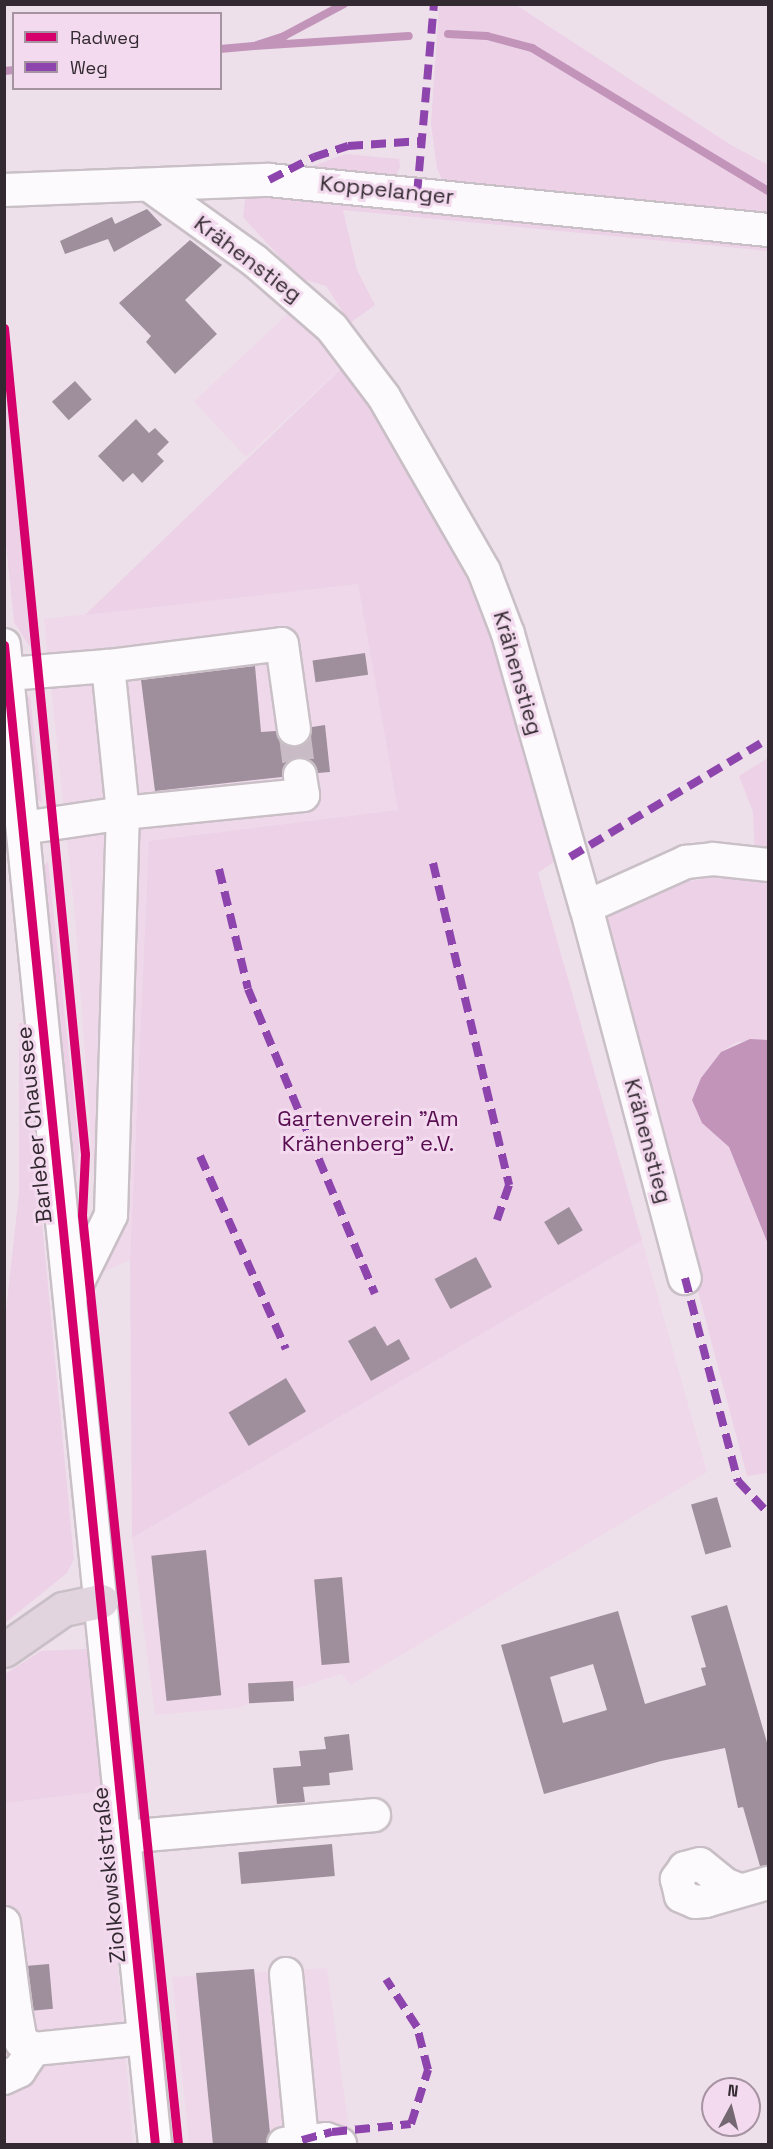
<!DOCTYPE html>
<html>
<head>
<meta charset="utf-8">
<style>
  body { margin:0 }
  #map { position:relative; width:773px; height:2149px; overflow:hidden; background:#ede0ea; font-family:"Space Grotesk",sans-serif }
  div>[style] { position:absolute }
  .built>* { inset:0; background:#efd8ea; transform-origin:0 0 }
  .green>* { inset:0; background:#ecd1e7 }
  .water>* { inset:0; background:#c294ba }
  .stream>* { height:8px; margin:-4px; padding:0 4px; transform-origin:4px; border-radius:4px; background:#c294ba }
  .building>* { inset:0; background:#9f8f9c; transform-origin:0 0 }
  .minor-tunnel>* { height:32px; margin-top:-16px; transform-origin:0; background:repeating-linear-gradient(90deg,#c8bbc5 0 32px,transparent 0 48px) }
  .roads { filter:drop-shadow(2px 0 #c9bfc6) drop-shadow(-2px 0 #c9bfc6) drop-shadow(0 2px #c9bfc6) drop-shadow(0 -2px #c9bfc6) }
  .minor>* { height:32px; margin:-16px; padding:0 16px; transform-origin:16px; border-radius:16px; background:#fcfafc }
  .highway>* { height:33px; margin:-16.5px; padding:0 16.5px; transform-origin:16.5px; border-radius:16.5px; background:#e1d4df }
  .quiet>* { height:8px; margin-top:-4px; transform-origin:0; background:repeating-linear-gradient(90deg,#8e44ad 0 15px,transparent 0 23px) }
  .cycleway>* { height:9px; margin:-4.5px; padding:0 4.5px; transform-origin:4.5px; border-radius:4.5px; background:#d6006c }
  span { translate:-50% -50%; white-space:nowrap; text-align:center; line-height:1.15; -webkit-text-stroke:6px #f3daee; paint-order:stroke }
  .street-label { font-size:22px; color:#332931 }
  .park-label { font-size:22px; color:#580d51 }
  .frame { position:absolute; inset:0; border:6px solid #332931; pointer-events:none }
  .legend { position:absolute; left:12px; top:12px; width:210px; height:78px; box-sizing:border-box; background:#f3daee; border:2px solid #a693a2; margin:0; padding:8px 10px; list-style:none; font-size:18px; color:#332931 }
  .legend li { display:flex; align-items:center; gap:12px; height:30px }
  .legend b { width:30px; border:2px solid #a693a2 }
  .north { position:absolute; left:701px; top:2077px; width:60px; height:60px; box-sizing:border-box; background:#f3daee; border:2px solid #a693a2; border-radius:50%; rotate:7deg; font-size:16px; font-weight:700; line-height:24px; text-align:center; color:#332931 }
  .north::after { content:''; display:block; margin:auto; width:21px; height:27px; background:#746972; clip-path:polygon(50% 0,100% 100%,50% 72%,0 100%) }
</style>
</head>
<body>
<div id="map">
  <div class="built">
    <div style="left:292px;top:310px;width:76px;height:134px;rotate:47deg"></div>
    <div style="clip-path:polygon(358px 584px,398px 810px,149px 841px,130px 1260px,101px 1273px,75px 918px,44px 619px)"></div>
    <div style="clip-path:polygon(642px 1240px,707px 1472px,351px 1685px,341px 1674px,237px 1708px,155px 1715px,132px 1538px)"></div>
    <div style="clip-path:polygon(103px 1791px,133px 2144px,5px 2144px,4px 1803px)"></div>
    <div style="clip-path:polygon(327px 1968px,351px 2144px,189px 2144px,172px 1977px)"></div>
  </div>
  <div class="green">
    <div style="clip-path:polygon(439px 5px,516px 5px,731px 145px,768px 165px,768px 223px,444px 184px,437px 168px,431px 124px)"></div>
    <div style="clip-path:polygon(345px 154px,399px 159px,400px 167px,394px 180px,303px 170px)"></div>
    <div style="clip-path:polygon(246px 193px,768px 238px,768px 251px,343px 210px,357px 270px,375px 305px,350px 323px,326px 286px,299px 278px,243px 217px)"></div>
    <div style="clip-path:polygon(344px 366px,472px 571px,555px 861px,538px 873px,642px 1240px,132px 1538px,130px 1260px,149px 841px,398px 810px,358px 584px,85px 615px)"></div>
    <div style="clip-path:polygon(5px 379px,31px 649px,14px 622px,4px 526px)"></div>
    <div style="clip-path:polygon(30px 695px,42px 803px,32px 795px,24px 703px)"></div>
    <div style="clip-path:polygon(768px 758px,768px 1040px,737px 1042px,721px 1052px,701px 1078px,692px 1100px,702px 1123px,729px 1147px,768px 1244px,768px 1473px,747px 1476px,598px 915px,666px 885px,708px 878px,756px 880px,753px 812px,739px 776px)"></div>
    <div style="clip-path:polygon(48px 861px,79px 1148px,75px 1195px,41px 872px)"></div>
    <div style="clip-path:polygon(19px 1023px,23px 1023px,74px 1559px,67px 1573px,5px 1623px,4px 1329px,19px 1193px)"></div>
    <div style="clip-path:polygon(88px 1649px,103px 1791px,5px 1803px,5px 1674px,41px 1651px)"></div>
  </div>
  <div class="water">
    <div style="clip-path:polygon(750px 1039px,768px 1040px,768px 1244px,729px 1147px,702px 1123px,692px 1100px,701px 1078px,721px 1052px)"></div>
  </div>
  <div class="stream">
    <div style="left:448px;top:34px;width:39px;rotate:3deg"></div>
    <div style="left:487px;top:36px;width:47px;rotate:14.9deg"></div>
    <div style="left:532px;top:48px;width:276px;rotate:31.2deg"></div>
    <div style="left:254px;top:46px;width:155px;rotate:-3.7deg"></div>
    <div style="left:220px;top:49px;width:34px;rotate:-5deg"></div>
    <div style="left:254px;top:46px;width:32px;rotate:-18deg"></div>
    <div style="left:284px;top:36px;width:68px;rotate:-28.1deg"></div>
    <div style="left:4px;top:71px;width:10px;rotate:-6deg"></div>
  </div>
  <div class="building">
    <div style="clip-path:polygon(147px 209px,162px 225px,114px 252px,108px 239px,65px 254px,60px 241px,112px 217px,115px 224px)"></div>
    <div style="clip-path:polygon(190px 240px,222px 265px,185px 300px,217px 334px,175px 374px,146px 342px,151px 336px,119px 303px)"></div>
    <div style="left:75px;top:381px;width:25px;height:31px;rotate:48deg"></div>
    <div style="clip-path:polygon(136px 419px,149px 433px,155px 428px,169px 442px,157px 454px,164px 461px,142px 483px,133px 473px,123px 482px,98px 456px)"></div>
    <div style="left:365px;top:653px;width:22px;height:53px;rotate:82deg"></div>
    <div style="clip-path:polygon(255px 666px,261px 732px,276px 731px,280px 741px,296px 747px,306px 743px,312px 727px,325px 725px,330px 772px,318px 773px,314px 763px,298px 757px,288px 761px,282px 777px,155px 791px,141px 680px)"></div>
    <div style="left:569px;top:1207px;width:27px;height:29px;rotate:59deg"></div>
    <div style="left:476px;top:1257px;width:34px;height:47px;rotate:62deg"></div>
    <div style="clip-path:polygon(375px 1326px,387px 1346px,399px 1339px,410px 1359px,371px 1381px,348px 1341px)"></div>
    <div style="left:286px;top:1378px;width:39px;height:67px;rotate:59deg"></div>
    <div style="left:717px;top:1497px;width:52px;height:27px;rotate:74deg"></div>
    <div style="left:206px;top:1550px;width:146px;height:55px;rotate:84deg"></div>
    <div style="left:342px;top:1577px;width:86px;height:28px;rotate:85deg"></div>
    <div style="clip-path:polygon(evenodd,727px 1605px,768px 1746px,768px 1866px,760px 1866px,743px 1807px,738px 1808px,725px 1748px,661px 1761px,544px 1794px,501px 1645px,618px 1611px,645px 1704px,706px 1685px,701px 1668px,706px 1667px,691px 1616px,727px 1605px,593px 1664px,607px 1710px,563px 1723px,550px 1677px,593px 1664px)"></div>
    <div style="left:293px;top:1681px;width:20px;height:45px;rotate:87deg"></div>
    <div style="clip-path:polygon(349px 1734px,353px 1770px,329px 1773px,330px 1785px,303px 1787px,305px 1802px,277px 1804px,273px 1768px,301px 1766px,299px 1751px,326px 1749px,324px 1737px)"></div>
    <div style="left:332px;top:1844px;width:32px;height:94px;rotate:85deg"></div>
    <div style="left:49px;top:1964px;width:45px;height:21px;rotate:85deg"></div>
    <div style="clip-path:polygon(254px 1969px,270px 2133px,266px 2145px,213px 2145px,196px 1973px)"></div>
  </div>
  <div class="minor-tunnel">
    <div style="left:294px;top:729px;width:46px;rotate:82.6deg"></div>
  </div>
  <div class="roads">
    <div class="minor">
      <div style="left:149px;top:185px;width:130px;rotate:35.6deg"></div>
      <div style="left:255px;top:261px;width:102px;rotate:41deg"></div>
      <div style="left:332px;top:328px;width:86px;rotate:53deg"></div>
      <div style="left:384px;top:397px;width:201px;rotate:60.1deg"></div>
      <div style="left:484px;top:571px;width:67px;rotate:69.1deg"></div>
      <div style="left:508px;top:634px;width:284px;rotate:74.1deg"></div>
      <div style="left:586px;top:907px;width:384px;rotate:75.1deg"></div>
      <div style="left:4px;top:190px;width:265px;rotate:-2.2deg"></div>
      <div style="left:269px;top:180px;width:501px;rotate:5.72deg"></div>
      <div style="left:4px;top:645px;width:1507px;rotate:84.25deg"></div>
      <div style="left:8px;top:674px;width:100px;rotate:-4.6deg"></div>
      <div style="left:23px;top:828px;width:101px;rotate:-8.5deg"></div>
      <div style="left:123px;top:813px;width:148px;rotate:-95.8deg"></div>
      <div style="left:108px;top:666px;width:175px;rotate:-7.2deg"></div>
      <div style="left:282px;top:644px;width:86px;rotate:82deg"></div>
      <div style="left:586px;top:907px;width:110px;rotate:-24.2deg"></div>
      <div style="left:686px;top:862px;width:27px;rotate:-6deg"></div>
      <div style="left:713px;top:859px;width:55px;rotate:6.2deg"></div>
      <div style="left:72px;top:1294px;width:88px;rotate:-63.7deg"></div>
      <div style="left:111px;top:1215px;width:402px;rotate:-88.3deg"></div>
      <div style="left:123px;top:813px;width:181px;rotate:-5.7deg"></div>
      <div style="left:303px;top:795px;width:20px;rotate:-99deg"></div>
      <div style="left:124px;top:1837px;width:251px;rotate:-5deg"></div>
      <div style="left:740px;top:1890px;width:15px;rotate:-160deg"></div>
      <div style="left:726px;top:1885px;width:33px;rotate:-141deg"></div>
      <div style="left:700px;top:1864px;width:16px;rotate:165deg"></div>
      <div style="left:685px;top:1868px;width:14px;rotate:126deg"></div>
      <div style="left:677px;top:1879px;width:17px;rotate:77deg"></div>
      <div style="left:681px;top:1896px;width:15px;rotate:23deg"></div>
      <div style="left:695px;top:1902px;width:11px;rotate:-5deg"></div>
      <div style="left:706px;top:1901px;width:65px;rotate:-16.2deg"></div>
      <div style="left:4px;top:1923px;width:86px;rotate:82.6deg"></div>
      <div style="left:286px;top:1974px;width:167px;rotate:84.5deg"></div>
      <div style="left:4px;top:2009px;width:11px;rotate:-5deg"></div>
      <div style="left:15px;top:2008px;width:34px;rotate:80deg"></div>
      <div style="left:21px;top:2041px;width:15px;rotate:32deg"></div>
      <div style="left:34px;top:2049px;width:111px;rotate:-5.7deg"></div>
      <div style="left:4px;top:2078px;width:17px;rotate:-25deg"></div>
      <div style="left:19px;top:2071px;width:27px;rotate:-56deg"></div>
      <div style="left:284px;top:2144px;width:42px;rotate:-6.8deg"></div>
      <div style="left:326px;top:2139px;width:15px;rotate:20deg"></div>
    </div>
    <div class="highway">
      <div style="left:4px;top:1650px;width:72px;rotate:-34.8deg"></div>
      <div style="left:63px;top:1609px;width:39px;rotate:-12deg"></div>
    </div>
  </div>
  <div class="quiet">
    <div style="left:269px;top:180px;width:51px;rotate:-27.1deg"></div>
    <div style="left:314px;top:157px;width:36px;rotate:-18deg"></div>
    <div style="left:348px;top:146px;width:73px;rotate:-3.9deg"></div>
    <div style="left:417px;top:194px;width:191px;rotate:-84.9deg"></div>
    <div style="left:570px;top:857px;width:230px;rotate:-30.8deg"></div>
    <div style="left:433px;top:863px;width:331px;rotate:76.7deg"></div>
    <div style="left:509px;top:1185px;width:37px;rotate:109deg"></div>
    <div style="left:219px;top:869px;width:123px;rotate:76.4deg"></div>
    <div style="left:248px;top:989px;width:330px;rotate:67.4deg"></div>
    <div style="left:200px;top:1156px;width:211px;rotate:66deg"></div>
    <div style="left:685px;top:1278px;width:210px;rotate:75.4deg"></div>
    <div style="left:738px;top:1481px;width:44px;rotate:46.8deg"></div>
    <div style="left:302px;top:2140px;width:31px;rotate:-15deg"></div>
    <div style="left:332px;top:2132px;width:79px;rotate:-5.8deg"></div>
    <div style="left:411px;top:2124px;width:57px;rotate:-72.5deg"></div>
    <div style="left:428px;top:2070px;width:44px;rotate:-104.3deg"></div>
    <div style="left:417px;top:2027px;width:57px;rotate:-122.9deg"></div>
  </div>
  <div class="cycleway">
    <div style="left:4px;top:328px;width:830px;rotate:84.4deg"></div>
    <div style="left:85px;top:1154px;width:61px;rotate:92.8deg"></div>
    <div style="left:82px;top:1215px;width:934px;rotate:84.1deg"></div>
    <div style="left:4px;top:645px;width:1507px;rotate:84.25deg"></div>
  </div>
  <div class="street-label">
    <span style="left:387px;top:190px;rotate:6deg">Koppelanger</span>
    <span style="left:248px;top:259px;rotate:37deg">Krähenstieg</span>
    <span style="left:518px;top:673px;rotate:74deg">Krähenstieg</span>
    <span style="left:34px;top:1125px;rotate:-96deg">Barleber Chaussee</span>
    <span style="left:648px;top:1141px;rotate:75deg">Krähenstieg</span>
    <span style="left:109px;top:1875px;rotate:-96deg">Ziolkowskistraße</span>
  </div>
  <div class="park-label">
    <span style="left:368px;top:1131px">Gartenverein "Am<br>Krähenberg" e.V.</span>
  </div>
  <div class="frame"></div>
  <ul class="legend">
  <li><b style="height:8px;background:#d6006c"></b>Radweg</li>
  <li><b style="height:8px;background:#8e44ad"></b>Weg</li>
  </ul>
  <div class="north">N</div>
</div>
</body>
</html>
